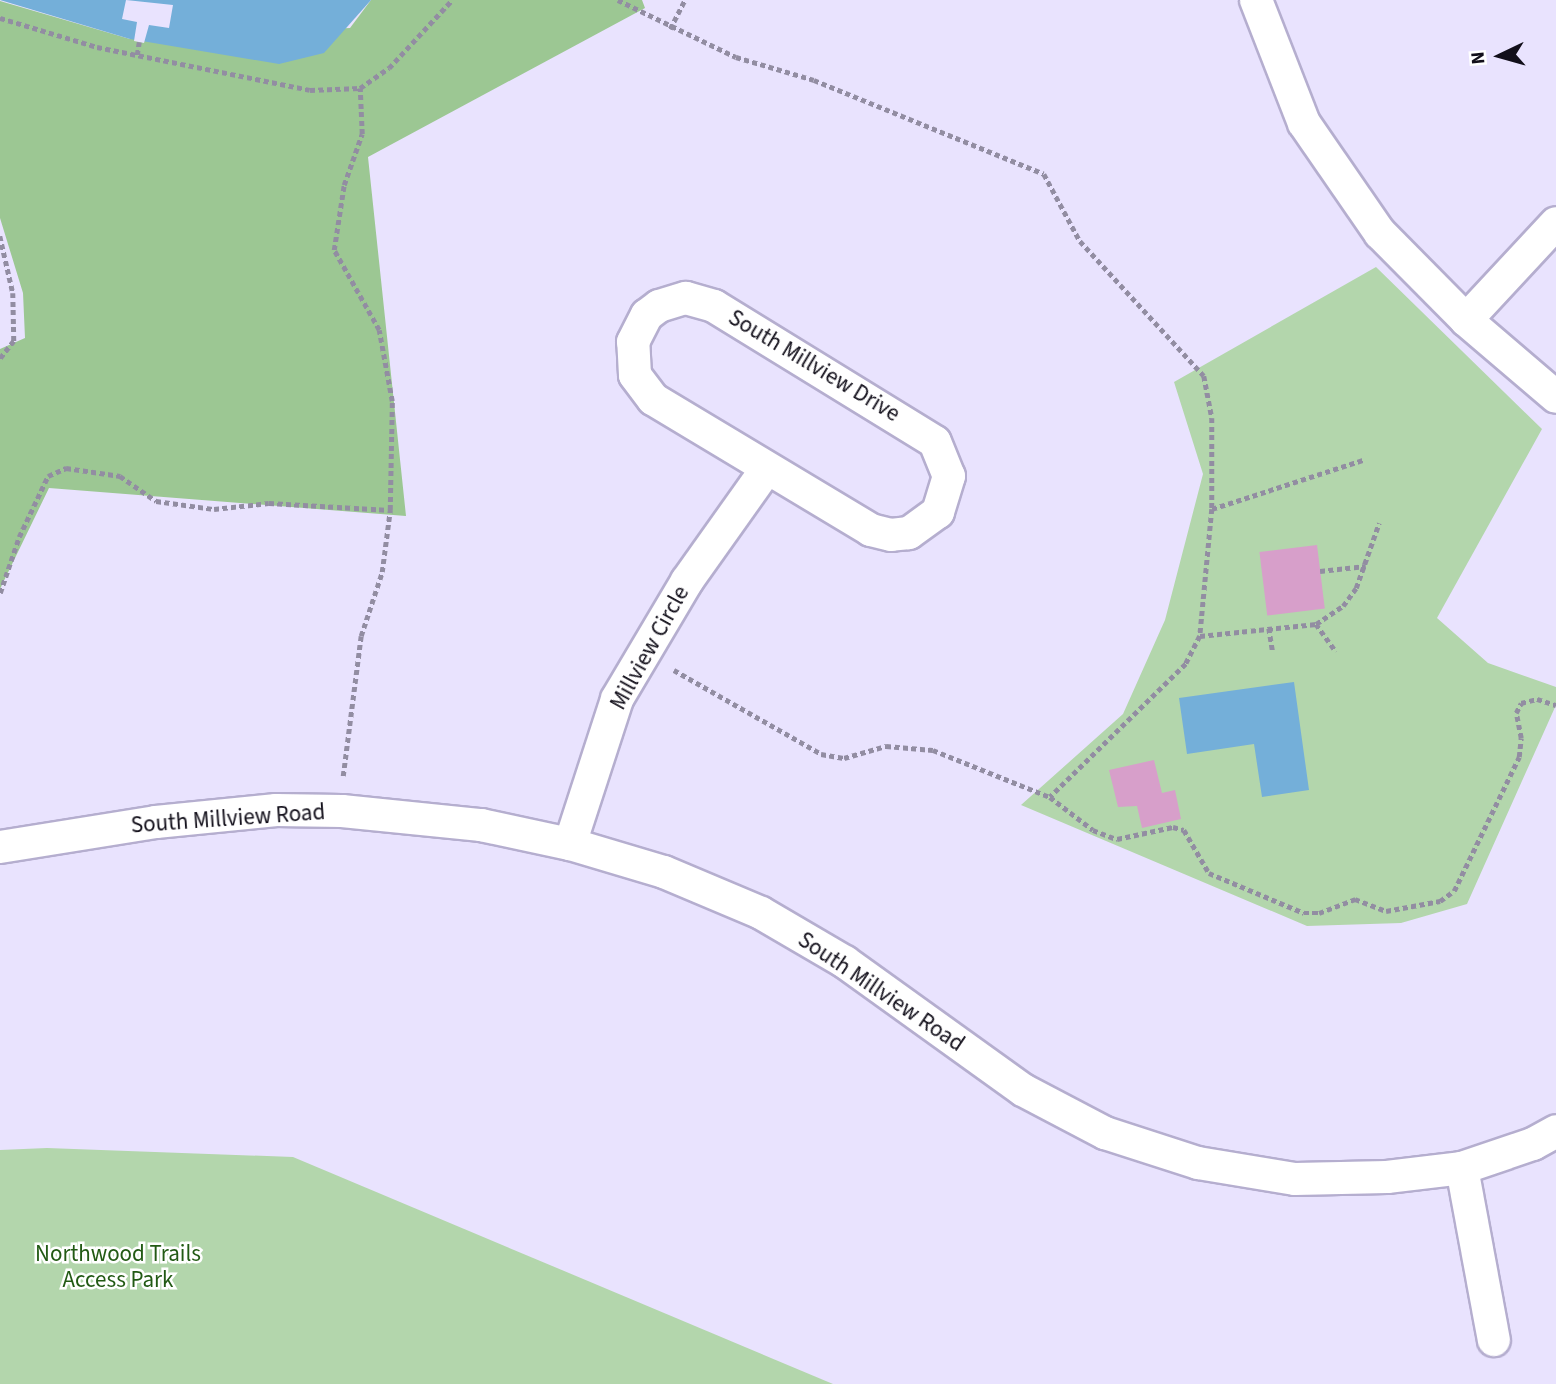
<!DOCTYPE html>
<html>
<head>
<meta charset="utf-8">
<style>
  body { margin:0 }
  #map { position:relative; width:1556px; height:1384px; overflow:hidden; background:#e9e3fe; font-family:"Source Sans 3",sans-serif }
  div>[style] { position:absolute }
  .green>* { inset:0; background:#b3d6ac }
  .forest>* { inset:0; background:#9cc793 }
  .water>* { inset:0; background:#74afd9 }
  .pier>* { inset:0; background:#e9e3fe }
  .building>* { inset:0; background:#d79fca; transform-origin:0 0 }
  .path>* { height:4.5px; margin-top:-2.25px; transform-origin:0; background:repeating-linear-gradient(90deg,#928da2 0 5px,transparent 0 8.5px) }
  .roads { filter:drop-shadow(2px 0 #b5aecf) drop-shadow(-2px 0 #b5aecf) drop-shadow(0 2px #b5aecf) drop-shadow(0 -2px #b5aecf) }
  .minor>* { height:32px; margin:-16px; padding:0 16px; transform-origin:16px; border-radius:16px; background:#fff }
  span { translate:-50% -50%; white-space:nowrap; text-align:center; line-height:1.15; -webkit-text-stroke:5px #fff; paint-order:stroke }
  .street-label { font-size:23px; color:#120f1a }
  .park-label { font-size:23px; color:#225a14 }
  .north { position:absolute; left:1465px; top:21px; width:70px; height:70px; -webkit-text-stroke:5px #fff; paint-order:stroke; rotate:265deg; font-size:19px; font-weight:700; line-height:28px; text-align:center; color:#120f1a }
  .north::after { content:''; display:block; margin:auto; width:24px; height:32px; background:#120f1a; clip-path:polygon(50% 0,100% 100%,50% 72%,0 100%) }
</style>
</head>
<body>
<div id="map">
  <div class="green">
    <div style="clip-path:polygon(1376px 267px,1542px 429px,1437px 618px,1488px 663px,1556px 687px,1556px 705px,1467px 904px,1401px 923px,1307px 926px,1021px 805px,1123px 714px,1165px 620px,1203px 474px,1174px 382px)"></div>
    <div style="clip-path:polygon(47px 1148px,293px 1157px,833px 1384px,0 1384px,0 1150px)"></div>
  </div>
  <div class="forest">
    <div style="clip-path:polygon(371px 0,642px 0,645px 8px,368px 157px,406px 516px,49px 488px,0 589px,0 349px,25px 338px,23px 293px,0 218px,0 1px,130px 39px,350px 28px)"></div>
  </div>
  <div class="water">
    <div style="clip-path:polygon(0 0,371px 0,324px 53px,279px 64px,130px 39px)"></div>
    <div style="clip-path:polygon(1294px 682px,1309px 790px,1262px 797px,1254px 744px,1187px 754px,1179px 698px)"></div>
  </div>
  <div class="pier">
    <div style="clip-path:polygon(126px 0,173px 5px,169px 28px,149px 25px,144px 43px,134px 41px,137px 22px,122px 19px)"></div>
  </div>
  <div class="building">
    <div style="left:1317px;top:545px;width:64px;height:58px;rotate:83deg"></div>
    <div style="clip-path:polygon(1154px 760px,1162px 793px,1175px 790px,1181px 819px,1142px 828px,1137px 806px,1118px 807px,1109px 770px)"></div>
  </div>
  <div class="path">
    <div style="left:618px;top:0;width:131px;rotate:25.8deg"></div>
    <div style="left:736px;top:57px;width:81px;rotate:16.4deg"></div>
    <div style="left:814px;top:80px;width:248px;rotate:22.2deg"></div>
    <div style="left:1044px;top:174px;width:76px;rotate:61.8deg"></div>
    <div style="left:1080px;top:241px;width:183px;rotate:47.4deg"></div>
    <div style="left:1204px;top:376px;width:43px;rotate:79.2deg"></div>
    <div style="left:1212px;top:418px;width:91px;rotate:90deg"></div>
    <div style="left:1212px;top:509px;width:128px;rotate:95.4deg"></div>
    <div style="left:1200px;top:636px;width:31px;rotate:117deg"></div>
    <div style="left:1186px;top:664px;width:190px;rotate:135.6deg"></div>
    <div style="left:0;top:18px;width:101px;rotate:16.6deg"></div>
    <div style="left:97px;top:47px;width:217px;rotate:11.4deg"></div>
    <div style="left:310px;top:90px;width:50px;rotate:-2.3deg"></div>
    <div style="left:360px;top:88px;width:35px;rotate:-35deg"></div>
    <div style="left:389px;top:68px;width:93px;rotate:-47.2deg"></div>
    <div style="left:670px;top:29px;width:33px;rotate:-63deg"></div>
    <div style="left:137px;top:55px;width:13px;rotate:-81deg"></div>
    <div style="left:0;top:236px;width:58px;rotate:77.2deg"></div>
    <div style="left:13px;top:293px;width:48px;rotate:88.8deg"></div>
    <div style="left:14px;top:341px;width:23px;rotate:128deg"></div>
    <div style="left:1212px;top:509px;width:159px;rotate:-18deg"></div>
    <div style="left:1320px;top:571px;width:46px;rotate:-6.2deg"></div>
    <div style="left:0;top:593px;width:59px;rotate:-71.3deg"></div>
    <div style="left:19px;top:537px;width:68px;rotate:-64.6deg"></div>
    <div style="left:48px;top:476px;width:20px;rotate:-24deg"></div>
    <div style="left:66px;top:468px;width:55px;rotate:8.4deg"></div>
    <div style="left:120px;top:476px;width:44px;rotate:34.8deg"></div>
    <div style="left:156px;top:501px;width:59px;rotate:7.9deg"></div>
    <div style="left:214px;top:509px;width:55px;rotate:-6.2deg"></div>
    <div style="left:269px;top:503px;width:121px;rotate:3.3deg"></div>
    <div style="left:1316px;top:624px;width:34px;rotate:54deg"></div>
    <div style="left:1269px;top:628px;width:25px;rotate:81deg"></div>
    <div style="left:1200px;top:636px;width:117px;rotate:-5.9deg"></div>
    <div style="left:1316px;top:624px;width:32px;rotate:-34deg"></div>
    <div style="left:1343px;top:606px;width:22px;rotate:-54deg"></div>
    <div style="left:1356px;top:588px;width:69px;rotate:-70.5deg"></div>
    <div style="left:674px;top:670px;width:169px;rotate:29.7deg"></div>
    <div style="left:821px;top:754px;width:23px;rotate:10deg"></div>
    <div style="left:844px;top:758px;width:44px;rotate:-15.9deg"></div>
    <div style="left:886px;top:746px;width:47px;rotate:4.9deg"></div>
    <div style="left:933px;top:750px;width:126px;rotate:21.9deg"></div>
    <div style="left:1050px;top:797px;width:54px;rotate:37.5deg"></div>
    <div style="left:1093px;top:830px;width:26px;rotate:21deg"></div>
    <div style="left:1117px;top:839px;width:57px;rotate:-12.1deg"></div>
    <div style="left:1173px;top:827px;width:11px;rotate:15deg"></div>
    <div style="left:1184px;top:830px;width:50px;rotate:59.8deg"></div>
    <div style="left:1209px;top:873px;width:103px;rotate:22.8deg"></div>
    <div style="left:1304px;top:913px;width:15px"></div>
    <div style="left:1319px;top:913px;width:39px;rotate:-21deg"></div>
    <div style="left:1355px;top:899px;width:33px;rotate:21deg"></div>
    <div style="left:1386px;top:911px;width:55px;rotate:-10.5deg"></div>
    <div style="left:1440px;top:901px;width:17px;rotate:-36deg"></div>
    <div style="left:1454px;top:891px;width:149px;rotate:-64.1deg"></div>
    <div style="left:1519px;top:757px;width:19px;rotate:-84deg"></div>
    <div style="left:1521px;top:738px;width:25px;rotate:-101deg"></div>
    <div style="left:1516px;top:713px;width:11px;rotate:-63deg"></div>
    <div style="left:1521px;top:703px;width:16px;rotate:-14deg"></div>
    <div style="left:1537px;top:699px;width:20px;rotate:18deg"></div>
    <div style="left:343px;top:776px;width:141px;rotate:-82.7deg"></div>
    <div style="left:361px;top:636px;width:67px;rotate:-71.8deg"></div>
    <div style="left:382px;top:572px;width:63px;rotate:-82.6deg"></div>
    <div style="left:390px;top:510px;width:109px;rotate:-88.9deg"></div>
    <div style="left:392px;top:401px;width:72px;rotate:-100.4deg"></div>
    <div style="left:379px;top:330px;width:92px;rotate:-119.4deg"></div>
    <div style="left:334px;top:250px;width:66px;rotate:-81.3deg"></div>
    <div style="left:344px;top:185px;width:54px;rotate:-70.6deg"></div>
    <div style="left:362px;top:134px;width:46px;rotate:-92.5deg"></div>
  </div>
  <div class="roads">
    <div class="minor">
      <div style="left:1256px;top:0;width:132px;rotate:68.7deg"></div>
      <div style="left:1304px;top:123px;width:134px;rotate:55.4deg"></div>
      <div style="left:1380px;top:233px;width:122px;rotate:45.3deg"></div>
      <div style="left:1466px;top:320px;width:118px;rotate:40.5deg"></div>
      <div style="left:686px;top:298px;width:29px;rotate:16deg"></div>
      <div style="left:714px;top:306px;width:259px;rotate:31.6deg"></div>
      <div style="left:935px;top:442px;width:37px;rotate:68deg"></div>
      <div style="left:949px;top:476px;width:38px;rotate:107deg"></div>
      <div style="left:938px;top:512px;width:36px;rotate:144deg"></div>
      <div style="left:909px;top:533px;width:18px;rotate:174deg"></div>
      <div style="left:891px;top:535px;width:21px;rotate:-166deg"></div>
      <div style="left:871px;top:530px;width:254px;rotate:-149deg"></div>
      <div style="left:653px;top:399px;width:30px;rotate:-127deg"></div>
      <div style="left:635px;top:375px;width:33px;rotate:-93deg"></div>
      <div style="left:633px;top:342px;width:30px;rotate:-63deg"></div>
      <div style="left:647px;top:315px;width:15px;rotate:-37deg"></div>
      <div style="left:659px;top:306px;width:28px;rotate:-17deg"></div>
      <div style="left:1466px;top:320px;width:132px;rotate:-47.1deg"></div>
      <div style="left:570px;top:844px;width:152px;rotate:-72deg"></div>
      <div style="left:617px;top:699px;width:137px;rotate:-59.3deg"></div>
      <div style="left:687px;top:581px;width:136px;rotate:-54.6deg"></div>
      <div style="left:0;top:847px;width:158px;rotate:-9.1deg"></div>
      <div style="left:156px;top:822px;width:121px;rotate:-5.7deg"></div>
      <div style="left:276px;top:810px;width:66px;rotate:0.9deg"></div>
      <div style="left:342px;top:811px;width:140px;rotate:5.8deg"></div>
      <div style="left:481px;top:825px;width:91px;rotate:12.1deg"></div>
      <div style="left:570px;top:844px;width:98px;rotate:16.6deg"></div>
      <div style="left:664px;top:872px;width:105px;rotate:22.9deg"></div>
      <div style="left:761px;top:913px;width:97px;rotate:30.3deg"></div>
      <div style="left:845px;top:962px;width:219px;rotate:35.7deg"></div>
      <div style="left:1023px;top:1090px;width:93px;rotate:27.7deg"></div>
      <div style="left:1105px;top:1133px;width:98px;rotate:17.9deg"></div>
      <div style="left:1198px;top:1163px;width:98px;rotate:9.4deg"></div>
      <div style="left:1295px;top:1179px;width:92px;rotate:-1.2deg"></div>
      <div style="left:1387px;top:1177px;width:76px;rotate:-6.8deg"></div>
      <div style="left:1462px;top:1168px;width:75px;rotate:-18.7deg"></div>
      <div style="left:1533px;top:1144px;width:26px;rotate:-29deg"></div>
      <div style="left:1462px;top:1168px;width:175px;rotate:79.5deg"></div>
    </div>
  </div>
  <div class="street-label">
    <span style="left:814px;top:366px;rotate:31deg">South Millview Drive</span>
    <span style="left:650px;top:648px;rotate:-61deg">Millview Circle</span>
    <span style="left:228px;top:819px;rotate:-4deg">South Millview Road</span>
    <span style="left:881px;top:992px;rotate:34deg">South Millview Road</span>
  </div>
  <div class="park-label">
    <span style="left:118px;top:1267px">Northwood Trails<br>Access Park</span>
  </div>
  <div class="north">N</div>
</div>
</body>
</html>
